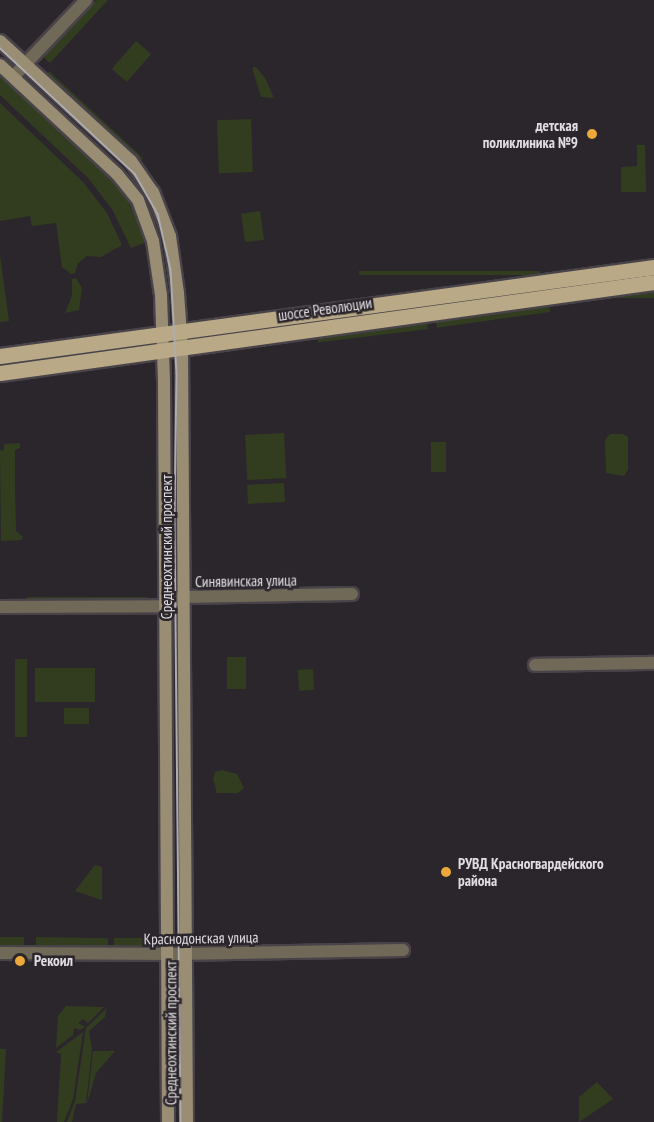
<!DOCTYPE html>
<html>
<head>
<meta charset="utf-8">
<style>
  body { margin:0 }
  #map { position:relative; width:654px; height:1122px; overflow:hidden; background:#2b262c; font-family:"PT Sans Narrow",sans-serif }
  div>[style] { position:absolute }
  .green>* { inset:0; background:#323d20; transform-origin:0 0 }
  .roads { filter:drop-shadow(2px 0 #484349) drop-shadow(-2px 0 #484349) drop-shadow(0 2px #484349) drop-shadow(0 -2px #484349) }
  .minor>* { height:12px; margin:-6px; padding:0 6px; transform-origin:6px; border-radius:6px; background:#706958 }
  .secondary>* { height:12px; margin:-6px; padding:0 6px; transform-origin:6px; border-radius:6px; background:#998d73 }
  .primary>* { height:15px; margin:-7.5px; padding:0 7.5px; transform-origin:7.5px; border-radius:7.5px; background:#b9a987 }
  .tram>* { height:1.5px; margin:-0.75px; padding:0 0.75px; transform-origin:0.75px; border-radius:0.75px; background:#afacb0 }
  .dots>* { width:16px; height:16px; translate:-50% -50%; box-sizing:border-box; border:3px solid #2b262c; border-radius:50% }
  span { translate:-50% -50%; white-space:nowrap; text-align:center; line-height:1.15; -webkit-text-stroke:5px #2b262c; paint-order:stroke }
  .poi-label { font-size:15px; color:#e1dee2; font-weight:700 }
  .right { translate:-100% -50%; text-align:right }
  .left { translate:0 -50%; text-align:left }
  .street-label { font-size:15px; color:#e1dee2 }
</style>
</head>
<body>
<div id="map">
  <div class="green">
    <div style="clip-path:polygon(96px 0,108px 0,50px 63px,44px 58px,47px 53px)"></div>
    <div style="left:136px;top:41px;width:20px;height:37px;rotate:41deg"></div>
    <div style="clip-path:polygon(256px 67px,265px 78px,274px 98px,261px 97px,253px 71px,253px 67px)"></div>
    <div style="clip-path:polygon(49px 71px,143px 158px,140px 161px,46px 75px)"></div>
    <div style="clip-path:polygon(0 75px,121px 189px,138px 218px,147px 242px,131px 248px,112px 209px,88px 178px,0 95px)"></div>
    <div style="clip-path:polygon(0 103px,83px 182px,107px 213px,122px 245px,101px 257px,87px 256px,78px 263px,75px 273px,71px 274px,62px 267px,56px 223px,32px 226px,30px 216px,0 221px)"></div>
    <div style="left:251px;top:119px;width:53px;height:34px;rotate:88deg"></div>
    <div style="clip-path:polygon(637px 145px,645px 145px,646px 192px,621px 192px,621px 167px,637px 166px)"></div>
    <div style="left:260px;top:211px;width:29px;height:19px;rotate:82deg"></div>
    <div style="clip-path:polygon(0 255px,9px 321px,0 322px)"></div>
    <div style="left:540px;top:271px;width:4px;height:181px;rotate:90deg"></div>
    <div style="clip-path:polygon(76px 278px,82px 288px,79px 310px,65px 313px,72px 296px,72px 279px)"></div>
    <div style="left:654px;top:290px;width:8px;height:97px;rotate:90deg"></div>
    <div style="left:549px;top:305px;width:7px;height:114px;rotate:82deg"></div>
    <div style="left:427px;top:321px;width:8px;height:111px;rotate:83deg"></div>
    <div style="left:284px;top:433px;width:45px;height:39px;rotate:87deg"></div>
    <div style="clip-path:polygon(610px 434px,623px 434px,628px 437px,628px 470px,624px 476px,606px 473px,605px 440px)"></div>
    <div style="left:431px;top:442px;width:15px;height:30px"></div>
    <div style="clip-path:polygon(20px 443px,20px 448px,15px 450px,15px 488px,16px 531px,23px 537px,21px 540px,1px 541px,0 451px,4px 450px,4px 444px)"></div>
    <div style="left:284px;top:483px;width:19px;height:37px;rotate:87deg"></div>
    <div style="left:27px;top:597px;width:120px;height:4px"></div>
    <div style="left:227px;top:657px;width:19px;height:32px"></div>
    <div style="left:15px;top:659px;width:12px;height:78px"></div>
    <div style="left:35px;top:668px;width:60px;height:34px"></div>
    <div style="left:313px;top:669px;width:21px;height:15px;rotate:87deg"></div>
    <div style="left:64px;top:708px;width:25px;height:16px"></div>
    <div style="clip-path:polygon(222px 770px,237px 774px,244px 788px,238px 793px,217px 793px,213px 779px,215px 772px)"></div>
    <div style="clip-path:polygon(95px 865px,102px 867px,102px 900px,75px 891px)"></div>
    <div style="left:0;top:937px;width:24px;height:9px"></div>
    <div style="left:36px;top:937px;width:72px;height:9px;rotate:1deg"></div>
    <div style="left:114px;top:938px;width:37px;height:9px"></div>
    <div style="clip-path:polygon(66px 1006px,104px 1007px,88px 1023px,83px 1019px,78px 1023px,85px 1027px,80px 1030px,74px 1028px,73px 1035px,56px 1048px,58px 1016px)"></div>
    <div style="clip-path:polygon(107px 1008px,105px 1017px,89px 1031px,92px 1049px,86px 1103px,76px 1104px,72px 1122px,67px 1122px,75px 1101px,86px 1028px)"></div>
    <div style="clip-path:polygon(83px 1032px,73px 1099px,64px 1122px,57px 1122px,61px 1054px,56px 1052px)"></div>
    <div style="clip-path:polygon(0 1049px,6px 1049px,2px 1122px,0 1122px)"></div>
    <div style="clip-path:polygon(93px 1051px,115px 1051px,96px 1073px,87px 1104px)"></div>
    <div style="clip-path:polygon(597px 1082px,613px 1099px,579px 1122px,579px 1097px)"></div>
  </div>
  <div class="roads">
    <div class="minor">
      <div style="left:13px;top:77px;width:106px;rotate:-46.5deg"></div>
      <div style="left:0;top:607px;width:164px;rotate:-0.3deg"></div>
      <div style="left:164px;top:606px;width:20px;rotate:-27deg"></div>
      <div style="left:182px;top:597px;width:170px;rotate:-1deg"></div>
      <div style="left:535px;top:665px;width:119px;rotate:-1deg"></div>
      <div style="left:0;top:953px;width:179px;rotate:0.3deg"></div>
      <div style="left:179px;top:954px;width:224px;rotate:-1deg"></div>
    </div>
    <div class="secondary">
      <div style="left:0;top:41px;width:178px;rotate:42.5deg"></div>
      <div style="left:131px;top:161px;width:38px;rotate:55deg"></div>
      <div style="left:153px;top:192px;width:47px;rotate:68.9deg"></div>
      <div style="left:170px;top:236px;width:58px;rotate:82deg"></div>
      <div style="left:178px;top:293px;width:55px;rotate:85.8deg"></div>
      <div style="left:182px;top:348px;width:774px;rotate:89.63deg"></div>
      <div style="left:0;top:65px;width:160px;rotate:43deg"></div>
      <div style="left:117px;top:174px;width:33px;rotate:51deg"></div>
      <div style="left:138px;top:200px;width:44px;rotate:69.9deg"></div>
      <div style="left:153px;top:241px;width:55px;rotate:81.6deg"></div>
      <div style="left:161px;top:295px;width:87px;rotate:88deg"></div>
      <div style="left:164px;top:382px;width:740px;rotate:89.69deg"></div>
    </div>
    <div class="primary">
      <div style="left:0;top:356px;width:660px;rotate:-7.75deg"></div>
      <div style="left:0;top:373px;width:660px;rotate:-7.92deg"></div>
    </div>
  </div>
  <div class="tram">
    <div style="left:0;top:48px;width:185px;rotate:43deg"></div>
    <div style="left:135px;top:174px;width:46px;rotate:60.1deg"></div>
    <div style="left:158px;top:214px;width:57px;rotate:76.9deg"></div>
    <div style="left:171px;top:270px;width:103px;rotate:86.7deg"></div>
    <div style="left:177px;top:373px;width:151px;rotate:90.8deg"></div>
    <div style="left:175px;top:524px;width:598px;rotate:89.43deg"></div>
  </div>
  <div class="dots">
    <div style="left:592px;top:134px;background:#eca93a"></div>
    <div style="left:446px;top:872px;background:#eca93a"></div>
    <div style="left:20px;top:961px;background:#eca93a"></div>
  </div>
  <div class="poi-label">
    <span class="right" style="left:578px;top:134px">детская<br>поликлиника №9</span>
    <span class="left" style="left:458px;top:872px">РУВД Красногвардейского<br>района</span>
    <span class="left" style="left:34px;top:961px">Рекоил</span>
  </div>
  <div class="street-label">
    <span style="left:325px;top:309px;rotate:-8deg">шоссе Революции</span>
    <span style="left:167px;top:547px;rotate:-90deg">Среднеохтинский проспект</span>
    <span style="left:246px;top:581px;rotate:-1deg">Синявинская улица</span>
    <span style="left:201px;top:938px;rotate:-1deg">Краснодонская улица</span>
    <span style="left:171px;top:1033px;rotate:-90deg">Среднеохтинский проспект</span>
  </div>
</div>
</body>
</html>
